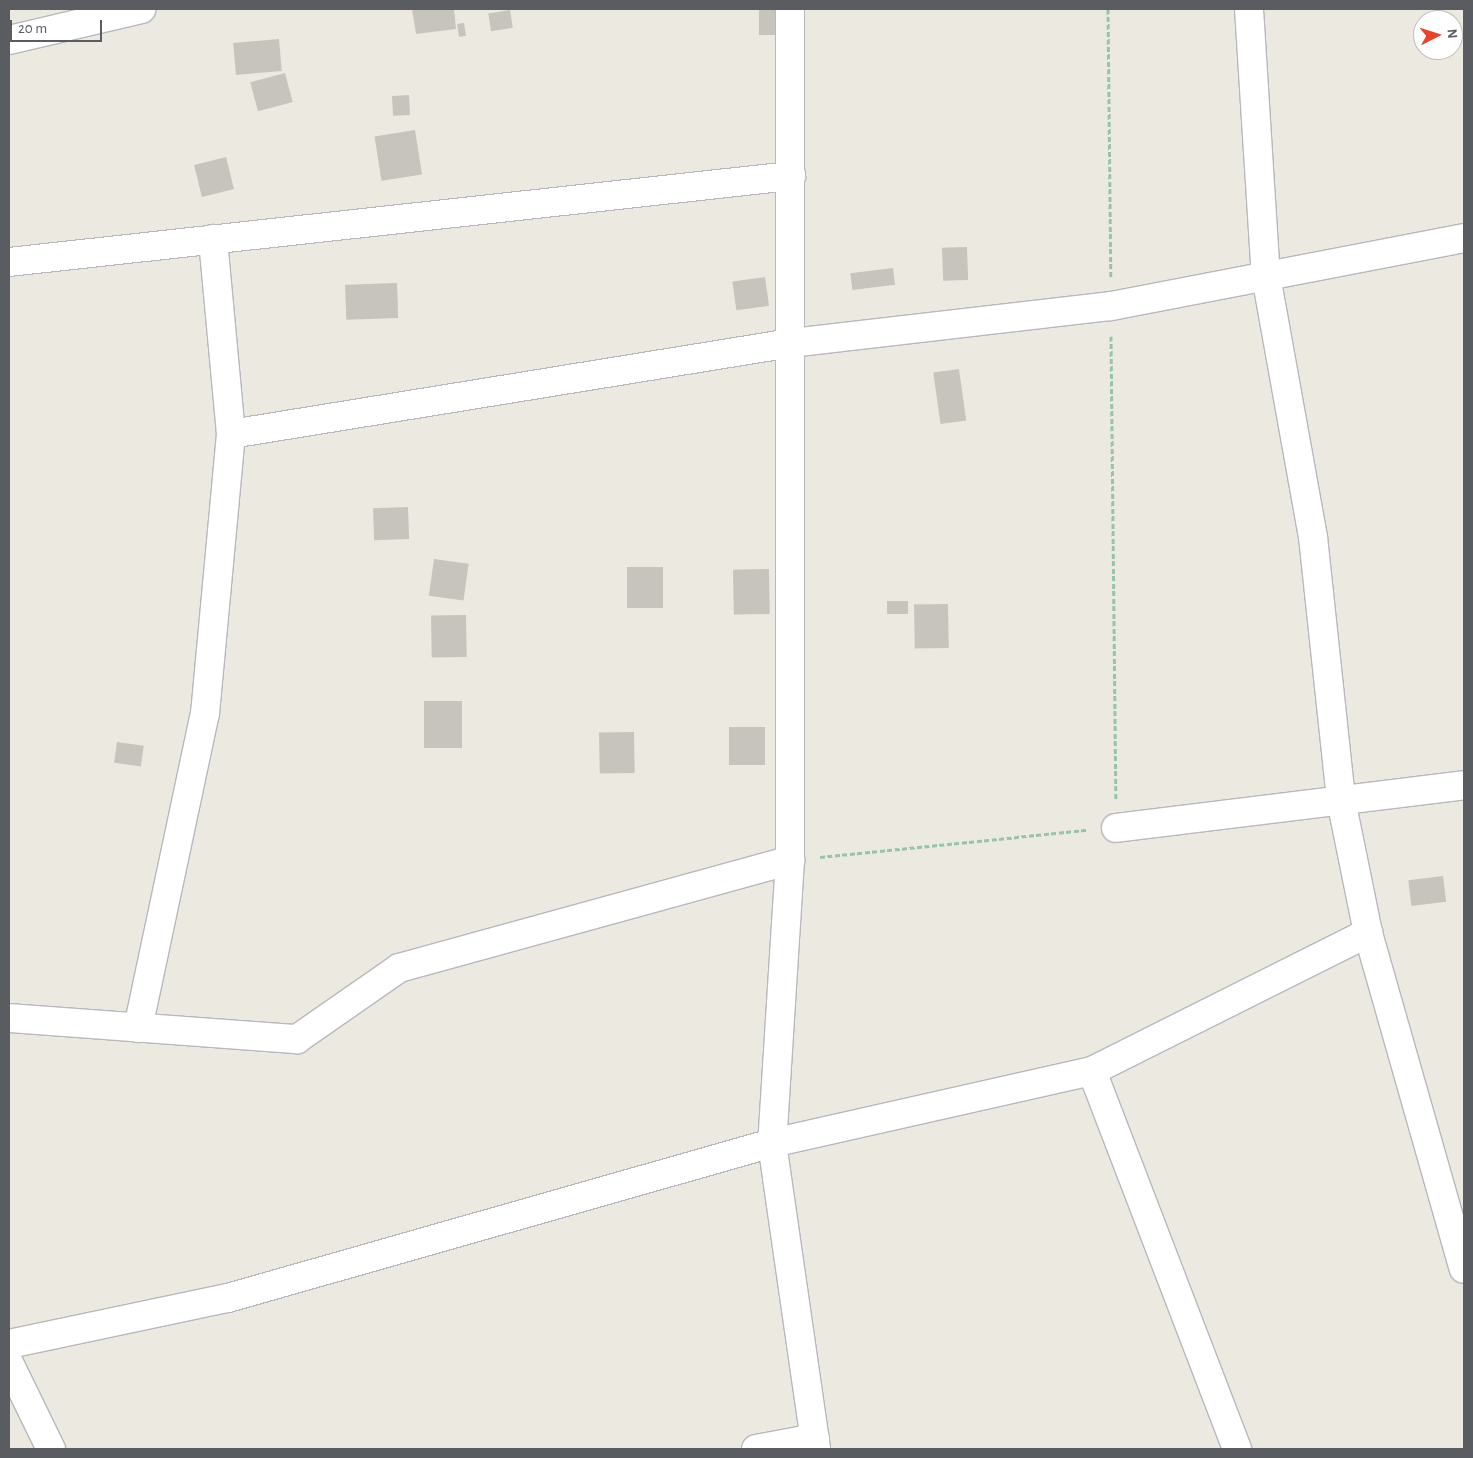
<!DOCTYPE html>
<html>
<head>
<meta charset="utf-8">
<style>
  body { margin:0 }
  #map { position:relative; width:1473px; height:1458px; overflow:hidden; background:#eceae0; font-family:"Alegreya Sans",sans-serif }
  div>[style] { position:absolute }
  .building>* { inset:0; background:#c7c4bd; transform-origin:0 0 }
  .path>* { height:3px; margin-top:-1.5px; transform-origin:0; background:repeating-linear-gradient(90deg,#95c5a6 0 5px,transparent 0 7.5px) }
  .roads { filter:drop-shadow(1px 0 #b6b8bd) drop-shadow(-1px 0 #b6b8bd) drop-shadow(0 1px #b6b8bd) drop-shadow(0 -1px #b6b8bd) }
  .minor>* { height:28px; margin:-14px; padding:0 14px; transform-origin:14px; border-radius:14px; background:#fff }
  span { translate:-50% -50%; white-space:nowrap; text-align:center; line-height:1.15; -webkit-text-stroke:4px #fff; paint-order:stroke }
  .frame { position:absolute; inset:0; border:10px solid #595c61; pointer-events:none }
  .north { position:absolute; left:1413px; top:10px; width:50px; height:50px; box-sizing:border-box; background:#fff; border:1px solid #bdbec0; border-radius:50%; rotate:85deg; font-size:14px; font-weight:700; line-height:20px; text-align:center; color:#595c61 }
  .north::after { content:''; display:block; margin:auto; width:18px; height:22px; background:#ea4328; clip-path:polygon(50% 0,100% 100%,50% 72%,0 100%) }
  .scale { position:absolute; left:10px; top:20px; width:92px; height:22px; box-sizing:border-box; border:2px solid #595c61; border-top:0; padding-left:6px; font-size:15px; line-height:18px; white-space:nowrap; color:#595c61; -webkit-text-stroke:4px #fff; paint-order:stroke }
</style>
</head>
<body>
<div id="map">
  <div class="building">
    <div style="clip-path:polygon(412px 9px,454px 9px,456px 29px,416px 34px)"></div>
    <div style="left:759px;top:9px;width:25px;height:26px"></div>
    <div style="left:510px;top:10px;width:18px;height:22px;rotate:81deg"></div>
    <div style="left:464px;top:23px;width:13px;height:7px;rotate:81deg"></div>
    <div style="left:279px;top:39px;width:32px;height:46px;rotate:85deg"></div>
    <div style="left:285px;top:73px;width:30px;height:36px;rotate:75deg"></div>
    <div style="left:409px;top:95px;width:20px;height:17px;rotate:87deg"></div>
    <div style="left:415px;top:130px;width:45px;height:41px;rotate:81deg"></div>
    <div style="left:226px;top:157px;width:33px;height:33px;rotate:76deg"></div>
    <div style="left:967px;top:247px;width:33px;height:25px;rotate:88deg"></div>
    <div style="left:893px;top:268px;width:17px;height:43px;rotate:83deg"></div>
    <div style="left:765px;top:277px;width:29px;height:33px;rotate:82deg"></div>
    <div style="left:397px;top:283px;width:35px;height:52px;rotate:88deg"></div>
    <div style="left:959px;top:369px;width:52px;height:26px;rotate:82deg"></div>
    <div style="left:408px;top:507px;width:32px;height:35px;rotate:88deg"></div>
    <div style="left:434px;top:559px;width:35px;height:37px;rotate:8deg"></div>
    <div style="left:627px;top:567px;width:36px;height:41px"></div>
    <div style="left:769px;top:569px;width:45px;height:36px;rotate:89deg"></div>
    <div style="left:887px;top:601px;width:21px;height:13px"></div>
    <div style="left:948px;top:604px;width:44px;height:34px;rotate:89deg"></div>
    <div style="left:466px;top:615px;width:42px;height:35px;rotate:89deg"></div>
    <div style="left:424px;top:701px;width:38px;height:47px"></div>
    <div style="left:765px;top:727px;width:38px;height:36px;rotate:90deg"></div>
    <div style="left:634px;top:732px;width:41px;height:35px;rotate:89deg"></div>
    <div style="left:117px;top:742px;width:27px;height:21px;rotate:8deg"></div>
    <div style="left:1443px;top:876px;width:26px;height:35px;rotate:83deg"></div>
  </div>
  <div class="path">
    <div style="left:1108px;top:9px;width:268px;rotate:89.4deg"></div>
    <div style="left:1111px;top:336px;width:464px;rotate:89.4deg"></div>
    <div style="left:820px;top:857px;width:269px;rotate:-5.8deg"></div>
  </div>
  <div class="roads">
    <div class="minor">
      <div style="left:790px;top:9px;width:851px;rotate:90deg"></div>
      <div style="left:790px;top:860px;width:284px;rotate:93.6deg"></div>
      <div style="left:772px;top:1143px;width:309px;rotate:81.8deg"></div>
      <div style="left:1249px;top:9px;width:268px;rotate:86.4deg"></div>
      <div style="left:1266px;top:276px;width:265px;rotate:79.8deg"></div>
      <div style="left:1313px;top:537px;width:264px;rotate:83.9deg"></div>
      <div style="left:1341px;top:800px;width:136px;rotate:78.5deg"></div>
      <div style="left:1368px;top:933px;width:349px;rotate:74.1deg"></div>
      <div style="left:9px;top:40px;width:136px;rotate:-13.2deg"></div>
      <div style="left:9px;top:262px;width:787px;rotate:-6.28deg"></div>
      <div style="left:231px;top:434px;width:567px;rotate:-9.23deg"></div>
      <div style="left:791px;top:343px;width:322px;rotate:-6.6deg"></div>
      <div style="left:1111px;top:306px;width:359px;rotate:-10.9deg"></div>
      <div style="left:1116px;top:828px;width:351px;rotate:-7deg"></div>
      <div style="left:9px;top:1018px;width:289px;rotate:4.2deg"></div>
      <div style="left:297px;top:1039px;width:124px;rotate:-34.8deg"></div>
      <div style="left:399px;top:968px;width:406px;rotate:-15.4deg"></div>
      <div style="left:138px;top:1028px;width:321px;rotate:-78deg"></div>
      <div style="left:205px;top:714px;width:281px;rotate:-84.7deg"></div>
      <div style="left:231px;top:434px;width:196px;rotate:-95.3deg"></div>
      <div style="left:1092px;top:1071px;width:405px;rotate:69deg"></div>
      <div style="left:9px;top:1344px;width:224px;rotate:-11.9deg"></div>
      <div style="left:228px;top:1298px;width:566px;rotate:-15.9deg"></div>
      <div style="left:772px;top:1143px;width:328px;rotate:-12.7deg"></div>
      <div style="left:1092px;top:1071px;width:309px;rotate:-26.6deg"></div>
      <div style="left:9px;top:1363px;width:96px;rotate:64deg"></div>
      <div style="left:756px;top:1449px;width:60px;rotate:-10.6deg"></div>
    </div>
  </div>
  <div class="frame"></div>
  <div class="north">N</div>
  <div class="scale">20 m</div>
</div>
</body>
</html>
